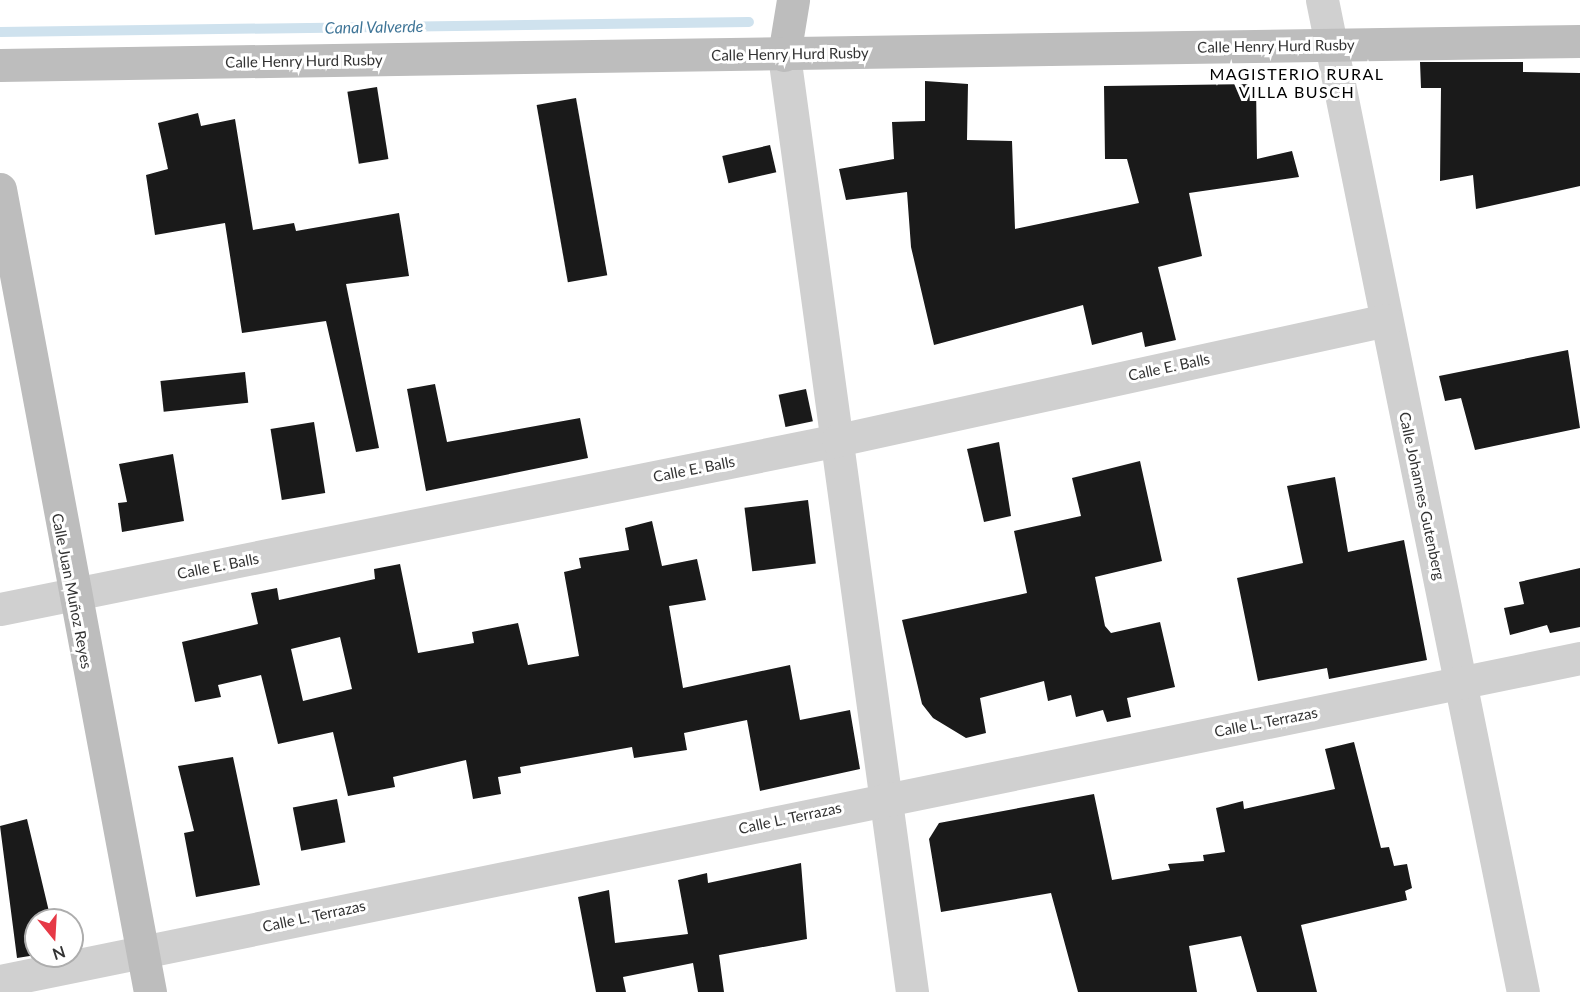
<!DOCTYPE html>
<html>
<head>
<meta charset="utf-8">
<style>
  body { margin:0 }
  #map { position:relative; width:1580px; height:992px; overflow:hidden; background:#fff; font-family:Lato,sans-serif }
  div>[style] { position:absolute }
  .stream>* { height:10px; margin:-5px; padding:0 5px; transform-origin:5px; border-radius:5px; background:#cfe2ee }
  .building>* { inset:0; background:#1a1a1a; transform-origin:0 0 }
  .street>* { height:33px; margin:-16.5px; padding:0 16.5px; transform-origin:16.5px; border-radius:16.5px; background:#d0d0d0 }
  .secondary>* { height:33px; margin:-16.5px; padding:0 16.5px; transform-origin:16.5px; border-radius:16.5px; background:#bdbdbd }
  span { translate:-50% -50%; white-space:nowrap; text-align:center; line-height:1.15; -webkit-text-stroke:6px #fff; paint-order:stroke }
  .street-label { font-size:15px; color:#333 }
  .water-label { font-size:16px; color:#3f7597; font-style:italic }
  .neighbourhood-label { font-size:16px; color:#000; letter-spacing:1.5px }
  .north { position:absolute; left:24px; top:908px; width:60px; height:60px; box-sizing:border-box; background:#fff; border:2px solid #adadad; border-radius:50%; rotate:162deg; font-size:16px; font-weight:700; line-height:24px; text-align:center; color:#333 }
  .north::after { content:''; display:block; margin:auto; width:21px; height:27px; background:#e63946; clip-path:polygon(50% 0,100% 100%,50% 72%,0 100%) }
</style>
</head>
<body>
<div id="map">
  <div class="stream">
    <div style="left:0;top:32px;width:749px;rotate:-0.76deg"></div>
  </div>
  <div class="building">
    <div style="clip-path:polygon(1420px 62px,1523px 62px,1523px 72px,1580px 73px,1580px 186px,1476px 209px,1473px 175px,1440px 181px,1441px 88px,1421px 88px)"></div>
    <div style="clip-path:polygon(925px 81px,968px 84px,967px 140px,1012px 141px,1015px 229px,1139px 203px,1127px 159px,1105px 159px,1104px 86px,1256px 84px,1257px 159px,1292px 151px,1299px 177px,1189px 193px,1202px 256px,1158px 267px,1176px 340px,1145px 347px,1142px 332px,1092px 345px,1083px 305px,934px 345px,911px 247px,907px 192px,846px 200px,839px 169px,894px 159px,892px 122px,925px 121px)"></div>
    <div style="left:377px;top:87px;width:73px;height:30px;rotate:81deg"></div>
    <div style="left:576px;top:98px;width:180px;height:40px;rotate:80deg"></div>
    <div style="clip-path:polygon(198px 113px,201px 126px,235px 119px,253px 230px,294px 223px,296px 231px,399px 213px,409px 276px,346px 284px,379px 448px,356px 452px,326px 321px,242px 333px,225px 223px,155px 235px,146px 175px,168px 169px,158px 123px)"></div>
    <div style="left:770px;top:145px;width:28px;height:49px;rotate:77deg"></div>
    <div style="clip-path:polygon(1568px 350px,1580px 428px,1475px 450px,1461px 398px,1445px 401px,1439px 376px)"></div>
    <div style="left:245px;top:372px;width:31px;height:85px;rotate:84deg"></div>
    <div style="clip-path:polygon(435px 384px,447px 442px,580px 418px,588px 458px,426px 491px,407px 389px)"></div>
    <div style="left:806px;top:389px;width:33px;height:28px;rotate:78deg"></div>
    <div style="left:314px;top:422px;width:72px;height:44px;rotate:81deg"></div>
    <div style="clip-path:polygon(999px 442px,1011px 516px,984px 522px,967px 449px)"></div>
    <div style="clip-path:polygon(173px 454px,184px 521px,122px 532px,118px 503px,127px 502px,119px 464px)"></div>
    <div style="clip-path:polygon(1140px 461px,1162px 561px,1095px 577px,1105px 626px,1111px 633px,1160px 622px,1175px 687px,1127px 698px,1131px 717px,1107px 722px,1103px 710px,1076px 717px,1071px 695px,1048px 701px,1044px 681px,980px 698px,986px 733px,966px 738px,933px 718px,922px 704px,902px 620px,1027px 593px,1014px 531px,1081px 516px,1072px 478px)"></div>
    <div style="clip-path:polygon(1335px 477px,1348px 552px,1404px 540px,1427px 660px,1329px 679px,1327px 668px,1258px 681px,1237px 578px,1303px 563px,1287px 486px)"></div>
    <div style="left:808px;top:500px;width:64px;height:64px;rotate:83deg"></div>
    <div style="clip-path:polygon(evenodd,652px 521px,662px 566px,697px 559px,706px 600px,669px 606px,683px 688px,790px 665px,800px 720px,850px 710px,860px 769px,760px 791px,747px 720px,684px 733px,687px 750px,634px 758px,632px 747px,520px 767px,521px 773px,498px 777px,501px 794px,473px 799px,466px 760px,393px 777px,395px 787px,348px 796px,333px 732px,278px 744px,261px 675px,218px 685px,221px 697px,195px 702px,182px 642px,258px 624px,251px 593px,277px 588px,279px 600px,375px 579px,374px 569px,400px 564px,418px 653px,474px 643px,472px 632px,518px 623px,528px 665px,579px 656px,564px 572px,581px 568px,579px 558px,629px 550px,625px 528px,652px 521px,340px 637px,352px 689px,303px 701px,291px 649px,340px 637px)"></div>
    <div style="clip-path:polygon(1580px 568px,1580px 627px,1550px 633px,1547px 625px,1510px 635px,1504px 608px,1524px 604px,1519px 582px)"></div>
    <div style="clip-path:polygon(1354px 742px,1381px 848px,1389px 847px,1394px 866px,1407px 864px,1412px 888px,1405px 891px,1407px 900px,1301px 925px,1317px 992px,1257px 992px,1241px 936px,1189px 946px,1197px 992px,1078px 992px,1051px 893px,941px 912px,929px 839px,939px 823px,1094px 794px,1112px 880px,1170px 870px,1168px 864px,1204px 861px,1203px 855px,1225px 852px,1216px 808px,1243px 801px,1244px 809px,1335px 789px,1325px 749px)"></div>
    <div style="clip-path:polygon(233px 757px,260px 885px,196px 897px,184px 833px,194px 831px,178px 766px)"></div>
    <div style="left:337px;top:799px;width:44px;height:45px;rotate:79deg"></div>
    <div style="clip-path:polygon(27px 819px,51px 920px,36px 920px,36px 955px,17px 958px,0 826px)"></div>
    <div style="clip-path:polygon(801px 863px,807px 939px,719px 955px,724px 992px,698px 992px,693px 963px,623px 977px,626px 992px,596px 992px,578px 897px,609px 890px,615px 943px,688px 934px,678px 880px,707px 873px,708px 883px)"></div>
  </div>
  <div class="street">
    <div style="left:1322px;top:0;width:1012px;rotate:78.55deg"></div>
    <div style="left:784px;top:55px;width:946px;rotate:82.22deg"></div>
    <div style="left:0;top:609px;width:855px;rotate:-11.4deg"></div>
    <div style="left:838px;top:440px;width:561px;rotate:-12.35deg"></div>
    <div style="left:0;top:981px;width:1613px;rotate:-11.55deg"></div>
  </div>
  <div class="secondary">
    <div style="left:784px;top:55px;width:56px;rotate:-80.7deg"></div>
    <div style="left:0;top:65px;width:1580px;rotate:-0.87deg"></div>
    <div style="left:0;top:189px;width:817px;rotate:79.42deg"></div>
  </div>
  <div class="street-label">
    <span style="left:1276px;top:46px;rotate:-1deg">Calle Henry Hurd Rusby</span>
    <span style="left:790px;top:54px;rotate:-1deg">Calle Henry Hurd Rusby</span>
    <span style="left:304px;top:61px;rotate:-1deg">Calle Henry Hurd Rusby</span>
    <span style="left:1169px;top:367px;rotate:-12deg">Calle E. Balls</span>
    <span style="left:694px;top:469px;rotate:-11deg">Calle E. Balls</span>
    <span style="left:1422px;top:496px;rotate:78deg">Calle Johannes Gutenberg</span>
    <span style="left:218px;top:566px;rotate:-11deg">Calle E. Balls</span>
    <span style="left:72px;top:591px;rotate:79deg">Calle Juan Muñoz Reyes</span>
    <span style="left:1266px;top:722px;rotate:-11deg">Calle L. Terrazas</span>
    <span style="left:790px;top:818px;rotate:-12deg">Calle L. Terrazas</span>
    <span style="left:314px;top:916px;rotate:-12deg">Calle L. Terrazas</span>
  </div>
  <div class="water-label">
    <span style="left:374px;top:27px;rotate:-1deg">Canal Valverde</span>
  </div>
  <div class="neighbourhood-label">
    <span style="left:1297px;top:83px">MAGISTERIO RURAL<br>VILLA BUSCH</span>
  </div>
  <div class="north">N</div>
</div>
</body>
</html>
